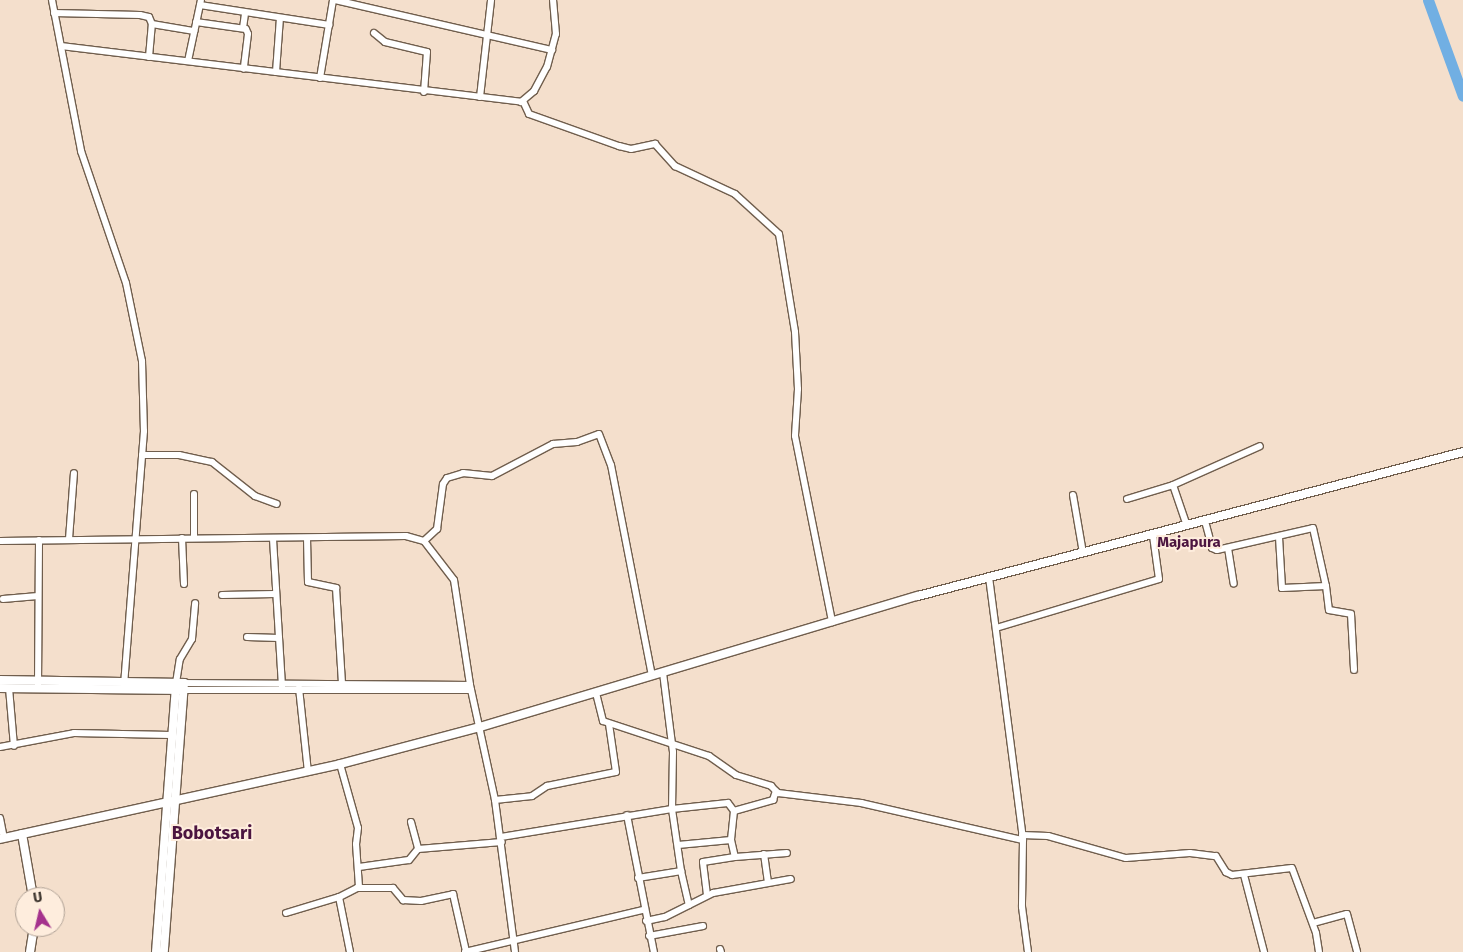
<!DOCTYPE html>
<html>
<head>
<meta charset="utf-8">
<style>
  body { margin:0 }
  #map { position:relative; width:1463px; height:952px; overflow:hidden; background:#f4dfcc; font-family:"Fira Sans",sans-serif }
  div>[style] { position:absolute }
  .river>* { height:11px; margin:-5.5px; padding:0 5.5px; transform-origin:5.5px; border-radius:5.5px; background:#71afe3 }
  .roads { filter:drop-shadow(1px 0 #705e4d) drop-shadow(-1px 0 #705e4d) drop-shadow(0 1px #705e4d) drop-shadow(0 -1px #705e4d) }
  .minor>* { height:6px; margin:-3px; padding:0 3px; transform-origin:3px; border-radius:3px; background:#fff }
  .major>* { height:8px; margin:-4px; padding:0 4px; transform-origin:4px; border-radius:4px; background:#fff }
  span { translate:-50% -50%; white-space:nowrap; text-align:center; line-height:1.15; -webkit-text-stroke:4px #feeddd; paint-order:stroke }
  .quarter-label { font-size:15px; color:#4c1540; font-weight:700 }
  .district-label { font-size:18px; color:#4c1540; font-weight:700 }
  .north { position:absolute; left:15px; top:887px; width:50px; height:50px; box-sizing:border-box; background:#feeddd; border:1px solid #afa195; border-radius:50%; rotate:351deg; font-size:14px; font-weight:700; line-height:20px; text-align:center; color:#383029 }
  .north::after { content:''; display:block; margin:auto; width:18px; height:22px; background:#a5328d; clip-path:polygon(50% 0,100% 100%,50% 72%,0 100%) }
</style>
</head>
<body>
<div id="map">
  <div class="river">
    <div style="left:1428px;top:0;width:102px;rotate:70deg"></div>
  </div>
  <div class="roads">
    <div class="minor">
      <div style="left:52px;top:0;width:154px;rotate:79.1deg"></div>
      <div style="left:81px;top:151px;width:139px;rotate:71.2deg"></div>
      <div style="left:126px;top:283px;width:80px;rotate:78.4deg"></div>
      <div style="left:142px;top:361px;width:70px;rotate:88.4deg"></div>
      <div style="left:144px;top:431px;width:256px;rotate:94.5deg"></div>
      <div style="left:335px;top:0;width:223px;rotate:13deg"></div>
      <div style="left:200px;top:5px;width:131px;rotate:8.8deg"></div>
      <div style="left:54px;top:13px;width:86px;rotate:1.3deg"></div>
      <div style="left:140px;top:15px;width:9px;rotate:13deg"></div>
      <div style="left:149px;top:17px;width:8px;rotate:67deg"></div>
      <div style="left:152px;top:24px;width:43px;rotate:9.5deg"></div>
      <div style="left:196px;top:22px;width:50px;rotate:8deg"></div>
      <div style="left:246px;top:29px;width:5px;rotate:68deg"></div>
      <div style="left:248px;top:34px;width:35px;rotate:97deg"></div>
      <div style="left:243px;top:28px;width:15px;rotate:-82deg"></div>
      <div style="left:374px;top:33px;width:14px;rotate:39deg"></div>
      <div style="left:385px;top:42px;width:43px;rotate:13.4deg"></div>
      <div style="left:427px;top:52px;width:40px;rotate:94.3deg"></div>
      <div style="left:61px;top:46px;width:463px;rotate:6.9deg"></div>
      <div style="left:521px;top:102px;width:17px;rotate:-40deg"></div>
      <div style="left:534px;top:91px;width:27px;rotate:-62deg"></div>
      <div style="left:547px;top:67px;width:34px;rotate:-75deg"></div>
      <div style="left:556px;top:34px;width:34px;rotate:-95deg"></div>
      <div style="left:149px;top:57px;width:33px;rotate:-85deg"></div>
      <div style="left:188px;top:61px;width:62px;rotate:-78deg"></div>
      <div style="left:276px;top:72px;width:54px;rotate:-85.8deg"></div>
      <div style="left:320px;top:78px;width:79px;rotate:-80.5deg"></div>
      <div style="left:480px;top:97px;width:98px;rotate:-83.5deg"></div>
      <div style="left:523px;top:101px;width:14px;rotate:65deg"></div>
      <div style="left:529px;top:114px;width:96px;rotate:19.6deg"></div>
      <div style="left:619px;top:146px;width:12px;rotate:14deg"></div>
      <div style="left:631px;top:149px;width:25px;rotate:-12deg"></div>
      <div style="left:655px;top:144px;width:30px;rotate:48deg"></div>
      <div style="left:675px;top:166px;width:66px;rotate:25deg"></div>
      <div style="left:735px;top:194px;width:59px;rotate:42.3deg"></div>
      <div style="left:779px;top:234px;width:99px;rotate:80.7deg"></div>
      <div style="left:795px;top:332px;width:57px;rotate:87deg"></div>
      <div style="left:798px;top:389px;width:47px;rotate:93.7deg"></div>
      <div style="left:795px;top:436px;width:190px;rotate:78.7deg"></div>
      <div style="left:142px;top:455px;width:37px"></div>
      <div style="left:179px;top:455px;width:34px;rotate:12deg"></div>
      <div style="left:212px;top:462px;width:55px;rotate:38.3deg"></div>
      <div style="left:255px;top:496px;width:23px;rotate:20deg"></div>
      <div style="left:194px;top:494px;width:43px;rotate:90deg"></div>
      <div style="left:1073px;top:495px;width:59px;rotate:80.2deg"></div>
      <div style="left:1127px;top:499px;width:48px;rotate:-16.9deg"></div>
      <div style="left:1205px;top:521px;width:28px;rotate:75deg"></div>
      <div style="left:1212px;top:548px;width:5px;rotate:22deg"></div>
      <div style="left:1217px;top:550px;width:98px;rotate:-12.9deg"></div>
      <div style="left:1313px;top:528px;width:59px;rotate:77.4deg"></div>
      <div style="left:1187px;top:526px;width:43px;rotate:-108.9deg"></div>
      <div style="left:1173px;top:485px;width:95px;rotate:-24.1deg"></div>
      <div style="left:1279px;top:537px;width:51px;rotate:86.6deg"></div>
      <div style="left:1282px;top:588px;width:44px;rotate:-2.6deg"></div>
      <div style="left:1326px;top:586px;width:24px;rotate:83deg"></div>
      <div style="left:1329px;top:610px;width:22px;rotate:10deg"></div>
      <div style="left:1351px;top:614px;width:56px;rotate:86.9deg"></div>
      <div style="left:182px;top:538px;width:46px;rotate:87.5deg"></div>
      <div style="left:307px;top:538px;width:44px;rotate:88.7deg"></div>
      <div style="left:308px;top:582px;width:29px;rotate:12deg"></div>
      <div style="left:336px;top:588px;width:95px;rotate:86.4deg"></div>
      <div style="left:69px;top:539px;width:66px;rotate:-85.7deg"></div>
      <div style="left:273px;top:539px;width:148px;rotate:86.5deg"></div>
      <div style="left:0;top:541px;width:406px;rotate:-0.7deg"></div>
      <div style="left:406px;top:536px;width:19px;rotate:16deg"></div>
      <div style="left:424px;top:541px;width:49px;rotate:52.4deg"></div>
      <div style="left:454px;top:580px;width:106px;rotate:81.3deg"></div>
      <div style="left:470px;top:685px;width:118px;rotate:77.7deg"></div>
      <div style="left:495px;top:800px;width:153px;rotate:82.5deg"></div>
      <div style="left:424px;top:541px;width:18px;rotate:-43deg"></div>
      <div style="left:437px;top:529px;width:45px;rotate:-82.4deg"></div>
      <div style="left:443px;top:484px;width:7px;rotate:-56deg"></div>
      <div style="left:447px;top:478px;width:17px;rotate:-17deg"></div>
      <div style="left:463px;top:473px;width:29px;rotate:6deg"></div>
      <div style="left:492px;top:476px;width:69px;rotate:-27.7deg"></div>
      <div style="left:553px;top:444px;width:24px;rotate:-5deg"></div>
      <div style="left:577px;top:442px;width:23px;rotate:-20deg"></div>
      <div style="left:599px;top:434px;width:33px;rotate:69deg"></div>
      <div style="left:611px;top:465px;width:215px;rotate:79deg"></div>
      <div style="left:1228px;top:548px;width:36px;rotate:81deg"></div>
      <div style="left:989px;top:577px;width:265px;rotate:82.6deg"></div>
      <div style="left:1023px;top:840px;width:67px;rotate:90.9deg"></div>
      <div style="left:1022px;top:907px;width:45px;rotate:82.4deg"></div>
      <div style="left:222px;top:595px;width:53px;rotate:-1.1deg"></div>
      <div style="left:3px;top:599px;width:35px;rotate:-5deg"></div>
      <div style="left:996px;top:628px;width:170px;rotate:-16.7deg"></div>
      <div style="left:1159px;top:579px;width:43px;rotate:-97.9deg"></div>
      <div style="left:247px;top:637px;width:32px;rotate:2deg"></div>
      <div style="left:176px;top:683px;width:24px;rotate:-81deg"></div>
      <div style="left:180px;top:659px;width:23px;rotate:-59deg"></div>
      <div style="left:192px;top:639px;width:36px;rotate:-85deg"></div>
      <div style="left:184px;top:683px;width:286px;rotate:0.4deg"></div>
      <div style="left:38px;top:685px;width:145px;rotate:-89.6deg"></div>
      <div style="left:9px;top:688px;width:58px;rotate:85.1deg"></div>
      <div style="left:299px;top:688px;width:84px;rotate:83.9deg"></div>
      <div style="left:184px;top:690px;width:287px"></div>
      <div style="left:596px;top:693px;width:29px;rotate:76deg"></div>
      <div style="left:603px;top:721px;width:112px;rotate:18.3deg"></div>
      <div style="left:709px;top:756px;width:33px;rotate:35deg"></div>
      <div style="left:736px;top:775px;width:37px;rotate:17deg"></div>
      <div style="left:771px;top:786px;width:10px;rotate:45deg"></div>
      <div style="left:778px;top:793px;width:84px;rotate:6.9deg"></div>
      <div style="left:861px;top:803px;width:166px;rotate:12.9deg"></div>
      <div style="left:0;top:747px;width:75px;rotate:-10.7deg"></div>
      <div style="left:74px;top:733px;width:97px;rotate:1.2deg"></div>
      <div style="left:340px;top:764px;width:66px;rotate:74.3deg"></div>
      <div style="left:358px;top:828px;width:16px;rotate:97deg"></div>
      <div style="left:356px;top:844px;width:43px;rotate:86deg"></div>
      <div style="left:359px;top:887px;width:22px;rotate:153deg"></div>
      <div style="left:339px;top:897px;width:56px;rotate:78.7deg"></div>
      <div style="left:495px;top:800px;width:37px;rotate:-6deg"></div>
      <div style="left:532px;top:796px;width:18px;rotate:-34deg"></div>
      <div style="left:547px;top:786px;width:70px;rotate:-11.5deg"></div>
      <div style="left:616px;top:772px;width:49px;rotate:-98.3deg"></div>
      <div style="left:734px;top:811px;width:41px;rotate:-15.8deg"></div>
      <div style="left:773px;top:800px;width:9px;rotate:-72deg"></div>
      <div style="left:627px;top:815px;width:140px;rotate:78.9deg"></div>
      <div style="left:0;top:818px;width:20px;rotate:79deg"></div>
      <div style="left:411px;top:822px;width:28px;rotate:75deg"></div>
      <div style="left:1022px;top:835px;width:26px;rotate:2deg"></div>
      <div style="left:1048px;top:836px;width:81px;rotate:15.8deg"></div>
      <div style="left:1126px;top:858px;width:64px;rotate:-4.5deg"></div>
      <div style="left:1190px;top:853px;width:26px;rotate:7deg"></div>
      <div style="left:1216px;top:856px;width:19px;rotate:58deg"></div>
      <div style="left:1226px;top:872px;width:7px;rotate:27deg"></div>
      <div style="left:1232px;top:875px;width:60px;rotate:-6.7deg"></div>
      <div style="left:1292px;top:868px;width:69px;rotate:69.7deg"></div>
      <div style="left:1316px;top:933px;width:19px;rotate:81deg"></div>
      <div style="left:501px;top:837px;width:173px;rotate:-9.3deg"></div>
      <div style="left:672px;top:809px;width:57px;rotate:-89deg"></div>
      <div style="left:673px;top:752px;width:80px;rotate:-97.2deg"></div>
      <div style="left:678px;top:845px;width:53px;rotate:-5.4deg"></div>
      <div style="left:764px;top:854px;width:28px;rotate:82deg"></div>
      <div style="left:359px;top:867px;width:50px;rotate:-8deg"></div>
      <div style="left:409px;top:860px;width:14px;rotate:-51deg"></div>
      <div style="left:418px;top:849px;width:84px;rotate:-4.8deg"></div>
      <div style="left:681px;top:871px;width:35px;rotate:77deg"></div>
      <div style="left:1244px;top:875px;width:80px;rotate:75.4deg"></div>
      <div style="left:638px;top:878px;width:44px;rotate:-9.2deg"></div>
      <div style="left:681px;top:871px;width:63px;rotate:-98.3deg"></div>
      <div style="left:672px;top:809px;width:56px;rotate:-6.1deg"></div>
      <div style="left:728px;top:803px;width:10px;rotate:53deg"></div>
      <div style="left:734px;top:811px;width:29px;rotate:96deg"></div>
      <div style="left:731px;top:840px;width:17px;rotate:77deg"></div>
      <div style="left:735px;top:857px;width:52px;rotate:-4.4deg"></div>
      <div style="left:357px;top:888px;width:36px"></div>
      <div style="left:393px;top:888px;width:16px;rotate:50deg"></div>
      <div style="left:403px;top:900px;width:18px;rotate:3deg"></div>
      <div style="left:421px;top:901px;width:33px;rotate:-12deg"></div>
      <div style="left:453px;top:894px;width:58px;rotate:77.2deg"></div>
      <div style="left:707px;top:895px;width:33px;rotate:-97deg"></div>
      <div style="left:703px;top:862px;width:32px;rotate:-9deg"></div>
      <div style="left:286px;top:913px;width:55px;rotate:-16.8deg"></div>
      <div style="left:646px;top:921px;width:19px;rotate:-12deg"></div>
      <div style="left:665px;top:917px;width:54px;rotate:-26.6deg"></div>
      <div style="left:713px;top:893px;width:79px;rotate:-10.2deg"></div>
      <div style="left:1313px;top:923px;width:35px;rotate:-15deg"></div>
      <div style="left:1347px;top:914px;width:39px;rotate:75deg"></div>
      <div style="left:649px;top:936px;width:55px;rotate:-10.5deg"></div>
      <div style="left:720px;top:949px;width:3px;rotate:72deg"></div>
      <div style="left:465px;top:952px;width:183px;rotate:-13.3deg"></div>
    </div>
    <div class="major">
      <div style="left:0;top:680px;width:184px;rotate:0.9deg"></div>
      <div style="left:184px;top:683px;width:270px;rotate:94.3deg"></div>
      <div style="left:0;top:688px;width:180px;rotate:0.6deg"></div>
      <div style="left:22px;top:834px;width:64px;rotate:80.1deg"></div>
      <div style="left:0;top:839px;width:348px;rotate:-12.4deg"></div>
      <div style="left:340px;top:764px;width:145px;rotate:-14.8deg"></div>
      <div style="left:480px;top:727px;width:457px;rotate:-16.7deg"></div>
      <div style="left:918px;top:596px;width:564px;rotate:-14.8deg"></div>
      <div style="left:30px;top:952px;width:25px;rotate:-81deg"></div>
      <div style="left:156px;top:952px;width:270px;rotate:-85.7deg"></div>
    </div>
  </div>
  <div class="quarter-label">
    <span style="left:1189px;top:543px">Majapura</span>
  </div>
  <div class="district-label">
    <span style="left:212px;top:833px">Bobotsari</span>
  </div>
  <div class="north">U</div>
</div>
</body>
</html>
